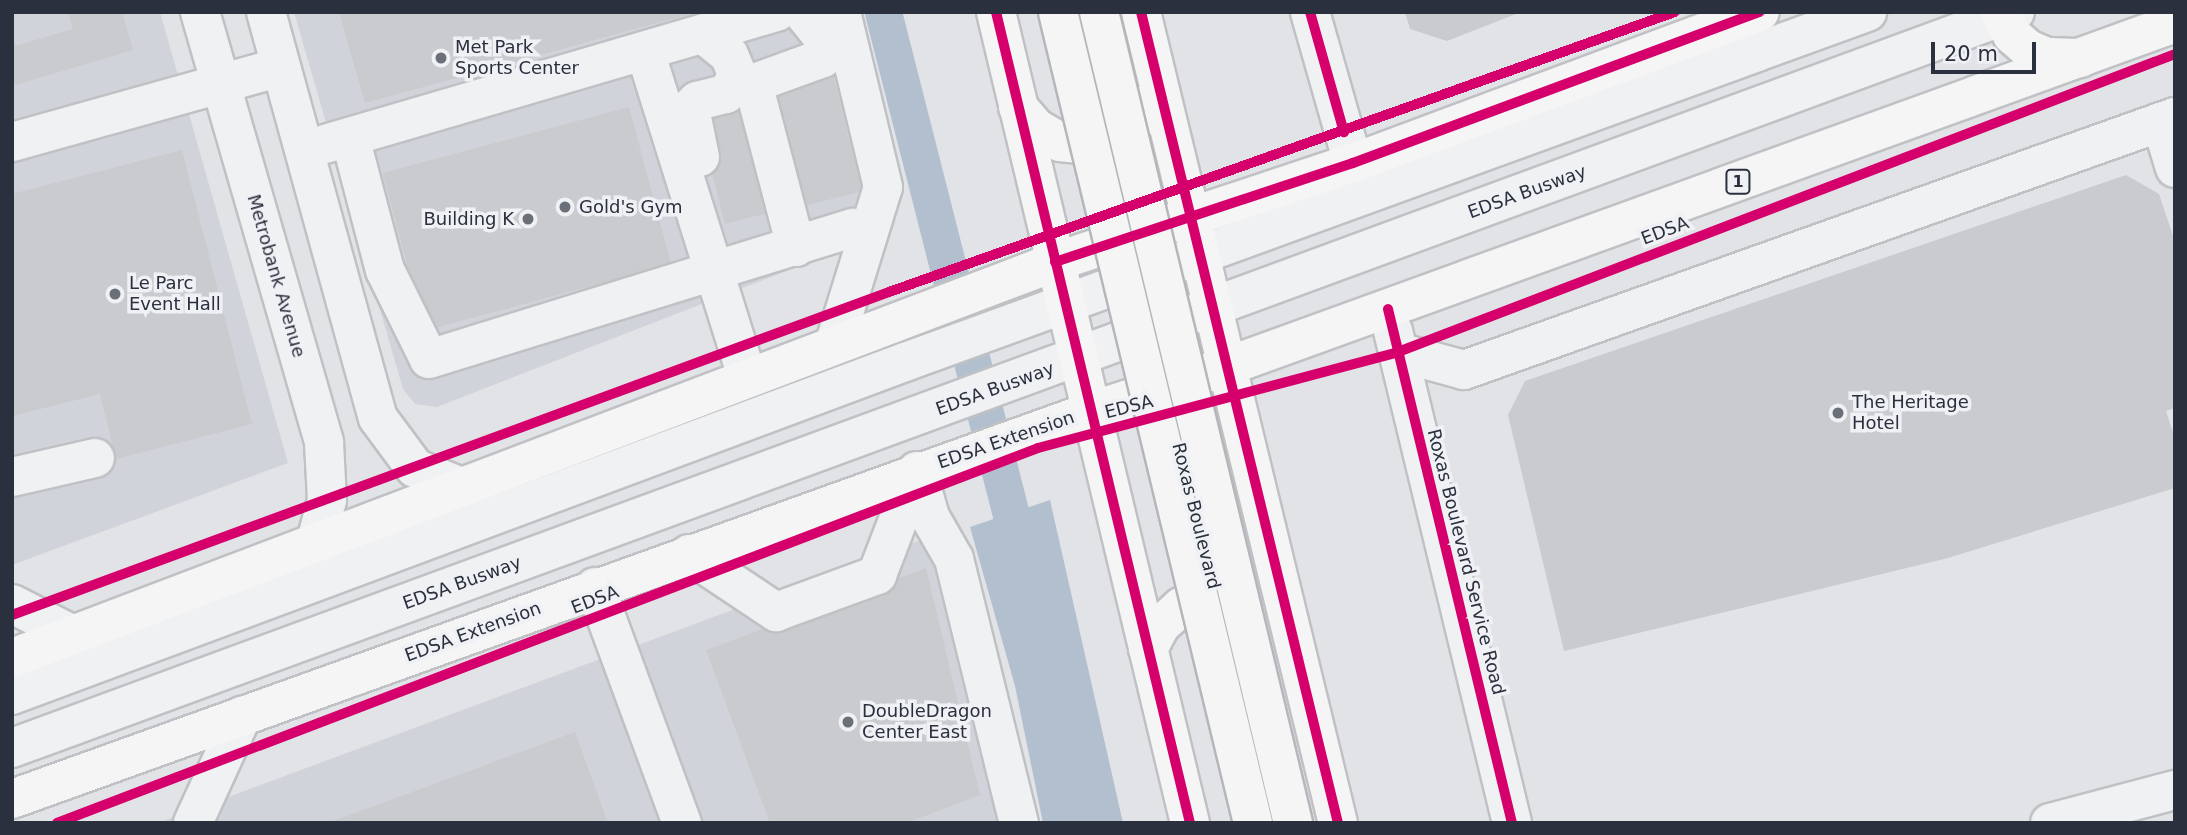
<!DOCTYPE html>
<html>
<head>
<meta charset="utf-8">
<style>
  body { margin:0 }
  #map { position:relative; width:2187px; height:835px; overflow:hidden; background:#e1e3e6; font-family:"DejaVu Sans",sans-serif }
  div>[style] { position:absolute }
  .built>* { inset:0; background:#d0d3d9 }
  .water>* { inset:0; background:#b2bfce }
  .canal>* { height:37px; margin:-18.5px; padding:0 18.5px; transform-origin:18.5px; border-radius:18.5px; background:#b2bfce }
  .building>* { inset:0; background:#c9cbce; transform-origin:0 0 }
  .roads { filter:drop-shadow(2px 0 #c0c1c4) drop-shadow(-2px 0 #c0c1c4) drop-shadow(0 2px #c0c1c4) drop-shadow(0 -2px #c0c1c4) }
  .minor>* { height:38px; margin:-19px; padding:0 19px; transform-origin:19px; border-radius:19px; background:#f0f1f3 }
  .major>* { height:38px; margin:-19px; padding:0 19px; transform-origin:19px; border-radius:19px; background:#f5f5f6 }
  .highway>* { height:38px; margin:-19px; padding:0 19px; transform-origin:19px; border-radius:19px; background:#f5f5f6 }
  .bridges { filter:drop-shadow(2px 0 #b4b6ba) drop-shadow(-2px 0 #b4b6ba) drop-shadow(0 2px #b4b6ba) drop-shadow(0 -2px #b4b6ba) }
  .highway-bridge>* { height:38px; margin:-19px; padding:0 19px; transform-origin:19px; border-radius:19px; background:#f5f5f6 }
  .cycleway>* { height:10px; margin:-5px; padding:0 5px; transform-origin:5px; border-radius:5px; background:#d6006c }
  .dots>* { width:19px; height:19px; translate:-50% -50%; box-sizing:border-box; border:4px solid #eff1f5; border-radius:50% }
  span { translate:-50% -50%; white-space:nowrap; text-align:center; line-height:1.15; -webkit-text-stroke:7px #eff1f5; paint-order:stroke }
  .shield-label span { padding:2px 5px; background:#eff1f5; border:2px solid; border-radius:5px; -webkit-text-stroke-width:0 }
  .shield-label { font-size:16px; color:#2a303d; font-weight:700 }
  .poi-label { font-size:18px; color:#2a303d }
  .left { translate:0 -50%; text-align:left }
  .right { translate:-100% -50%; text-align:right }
  .street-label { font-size:18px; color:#2a303d }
  .frame { position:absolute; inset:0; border:14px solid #2a303d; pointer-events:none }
  .scale { position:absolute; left:1931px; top:42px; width:105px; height:32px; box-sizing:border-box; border:4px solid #2a303d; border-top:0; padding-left:9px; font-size:21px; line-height:24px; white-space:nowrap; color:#2a303d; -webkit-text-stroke:5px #eff1f5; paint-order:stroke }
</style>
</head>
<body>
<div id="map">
  <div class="built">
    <div style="clip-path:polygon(12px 12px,160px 12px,288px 463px,12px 565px)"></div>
    <div style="clip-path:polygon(294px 12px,830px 12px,871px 191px,848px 247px,437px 407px,415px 404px,403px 389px)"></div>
    <div style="clip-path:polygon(929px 537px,1003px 823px,158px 823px)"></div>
  </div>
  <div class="water">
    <div style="clip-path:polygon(1050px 500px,1123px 823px,1043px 823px,1015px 686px,970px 527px)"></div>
  </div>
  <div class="canal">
    <div style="left:883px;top:12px;width:568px;rotate:75.72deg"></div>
  </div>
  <div class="building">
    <div style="clip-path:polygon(68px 12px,122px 12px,133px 50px,12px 86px,12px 38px,15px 46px,73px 29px)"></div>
    <div style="clip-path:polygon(339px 12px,693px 12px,693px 13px,365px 103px)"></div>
    <div style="clip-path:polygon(1405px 12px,1521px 12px,1447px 41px,1410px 29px)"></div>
    <div style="left:832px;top:71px;width:124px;height:73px;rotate:76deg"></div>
    <div style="left:750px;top:97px;width:117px;height:55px;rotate:76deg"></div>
    <div style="left:629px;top:107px;width:163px;height:255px;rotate:75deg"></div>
    <div style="clip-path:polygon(182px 150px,252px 424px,116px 459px,100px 394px,12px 416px,12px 194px)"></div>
    <div style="clip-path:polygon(2126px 175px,2159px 194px,2175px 242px,2175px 408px,2166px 411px,2175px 439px,2175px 488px,1948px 558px,1564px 651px,1508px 415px,1525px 381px)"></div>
    <div style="clip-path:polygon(926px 568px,980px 795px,906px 823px,770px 823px,706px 650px)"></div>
    <div style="clip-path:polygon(575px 732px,608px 823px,331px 823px,331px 822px)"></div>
  </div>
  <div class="roads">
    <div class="minor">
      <div style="left:200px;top:12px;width:448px;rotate:73.9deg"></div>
      <div style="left:324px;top:443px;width:57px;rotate:87deg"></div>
      <div style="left:327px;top:500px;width:42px;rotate:105deg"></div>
      <div style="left:266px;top:12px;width:421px;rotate:74.6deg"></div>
      <div style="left:378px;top:418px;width:62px;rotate:53.5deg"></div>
      <div style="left:415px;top:468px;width:50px;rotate:22.4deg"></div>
      <div style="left:1310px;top:12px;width:157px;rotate:74.1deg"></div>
      <div style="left:645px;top:51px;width:342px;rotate:72.6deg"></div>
      <div style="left:2161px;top:122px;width:48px;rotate:73.1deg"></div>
      <div style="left:350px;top:137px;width:138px;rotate:75.3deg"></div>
      <div style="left:385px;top:270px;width:99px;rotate:63.7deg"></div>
      <div style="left:429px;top:359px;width:444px;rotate:-17.2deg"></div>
      <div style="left:12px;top:142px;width:279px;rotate:-15.6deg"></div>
      <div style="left:325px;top:144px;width:471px;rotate:-16.3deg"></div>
      <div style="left:700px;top:157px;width:50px;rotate:-101.5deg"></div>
      <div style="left:690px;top:108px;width:10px;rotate:-45deg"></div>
      <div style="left:697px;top:101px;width:30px;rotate:-14deg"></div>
      <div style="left:726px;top:94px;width:22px;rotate:-56deg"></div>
      <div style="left:738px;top:76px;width:23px;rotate:-113deg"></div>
      <div style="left:729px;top:55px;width:33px;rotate:-141deg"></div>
      <div style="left:796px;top:247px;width:161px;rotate:-104.7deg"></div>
      <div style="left:755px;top:91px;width:9px;rotate:-77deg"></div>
      <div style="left:757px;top:82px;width:70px;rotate:-20deg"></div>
      <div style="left:823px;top:58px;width:18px;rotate:-84deg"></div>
      <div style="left:825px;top:40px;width:36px;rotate:-129deg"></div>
      <div style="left:1393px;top:331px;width:506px;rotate:76.4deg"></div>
      <div style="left:835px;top:342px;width:162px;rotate:-72.8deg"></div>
      <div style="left:883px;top:187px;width:180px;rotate:-103.5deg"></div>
      <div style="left:1398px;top:352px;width:68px;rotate:15.3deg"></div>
      <div style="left:1464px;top:370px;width:755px;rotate:-19.59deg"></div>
      <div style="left:917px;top:471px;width:48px;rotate:74.2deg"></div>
      <div style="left:930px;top:517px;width:48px;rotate:60.3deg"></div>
      <div style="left:954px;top:559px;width:272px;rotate:76.2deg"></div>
      <div style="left:12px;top:477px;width:85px;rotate:-12.9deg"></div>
      <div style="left:689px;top:554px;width:105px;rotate:33.7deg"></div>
      <div style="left:776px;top:612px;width:108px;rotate:-20.1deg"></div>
      <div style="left:877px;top:575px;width:111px;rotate:-69deg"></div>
      <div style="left:595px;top:587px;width:252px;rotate:69.8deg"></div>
      <div style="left:12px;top:604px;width:68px;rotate:26.9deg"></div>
      <div style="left:12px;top:695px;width:953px;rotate:-20.45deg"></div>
      <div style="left:905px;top:362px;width:1024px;rotate:-19.99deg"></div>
      <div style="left:12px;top:748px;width:2134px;rotate:-20.18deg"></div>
      <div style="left:193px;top:823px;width:118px;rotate:-65.4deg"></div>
      <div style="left:2050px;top:823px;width:129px;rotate:-14.8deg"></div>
    </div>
    <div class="major">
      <div style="left:12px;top:658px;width:1116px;rotate:-20.79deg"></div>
      <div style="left:12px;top:799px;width:1148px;rotate:-19.76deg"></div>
    </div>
    <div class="highway">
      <div style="left:996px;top:12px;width:834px;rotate:76.55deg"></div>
      <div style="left:1141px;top:12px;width:835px;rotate:76.35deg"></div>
      <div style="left:2000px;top:12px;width:26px;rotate:62deg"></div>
      <div style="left:2012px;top:35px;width:21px;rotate:41deg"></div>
      <div style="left:2028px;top:49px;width:21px;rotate:23deg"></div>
      <div style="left:2047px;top:57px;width:33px;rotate:2deg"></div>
      <div style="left:1018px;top:107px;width:28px;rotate:49deg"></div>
      <div style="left:1036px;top:128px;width:28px;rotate:30deg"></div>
      <div style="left:1060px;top:142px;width:27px;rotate:6deg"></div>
      <div style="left:1087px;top:145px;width:28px;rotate:-15deg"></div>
      <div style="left:1114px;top:138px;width:27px;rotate:-36deg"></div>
      <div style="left:1136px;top:122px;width:22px;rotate:-56deg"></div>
      <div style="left:1055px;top:262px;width:314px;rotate:-18.4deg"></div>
      <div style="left:1353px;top:163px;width:434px;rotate:-20.4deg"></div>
      <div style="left:1092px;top:411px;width:143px;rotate:-18.3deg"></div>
      <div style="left:1228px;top:366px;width:1007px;rotate:-19.91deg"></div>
      <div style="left:1148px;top:649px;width:27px;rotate:-62deg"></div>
      <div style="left:1161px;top:625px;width:27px;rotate:-42deg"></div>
      <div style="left:1181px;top:607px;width:27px;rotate:-27deg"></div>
      <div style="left:1205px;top:595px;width:24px;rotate:-9deg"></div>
    </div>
  </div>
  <div class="bridges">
    <div class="highway-bridge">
      <div style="left:1058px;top:12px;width:834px;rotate:76.48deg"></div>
      <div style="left:1099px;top:12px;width:834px;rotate:76.55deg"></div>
    </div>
  </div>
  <div class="cycleway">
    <div style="left:996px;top:12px;width:834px;rotate:76.55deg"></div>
    <div style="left:1141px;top:12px;width:835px;rotate:76.35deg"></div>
    <div style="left:1310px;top:12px;width:125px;rotate:74.2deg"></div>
    <div style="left:1055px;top:262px;width:314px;rotate:-18.4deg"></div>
    <div style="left:1353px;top:163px;width:434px;rotate:-20.4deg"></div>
    <div style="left:1388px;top:309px;width:529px;rotate:76.44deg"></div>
    <div style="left:12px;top:615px;width:935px;rotate:-20.22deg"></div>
    <div style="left:889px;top:292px;width:834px;rotate:-19.61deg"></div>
    <div style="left:57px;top:823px;width:1050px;rotate:-20.92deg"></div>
    <div style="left:1038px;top:448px;width:373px;rotate:-14.9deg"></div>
    <div style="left:1398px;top:352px;width:832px;rotate:-20.98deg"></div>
  </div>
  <div class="dots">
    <div style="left:441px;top:58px;background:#6a6f78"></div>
    <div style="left:565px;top:207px;background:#6a6f78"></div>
    <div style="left:528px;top:219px;background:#6a6f78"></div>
    <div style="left:115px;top:294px;background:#6a6f78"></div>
    <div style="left:1838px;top:413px;background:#6a6f78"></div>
    <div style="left:848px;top:722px;background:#6a6f78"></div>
  </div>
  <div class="shield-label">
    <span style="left:1738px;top:182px">1</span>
  </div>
  <div class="poi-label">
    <span class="left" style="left:455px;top:58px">Met Park<br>Sports Center</span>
    <span class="left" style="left:579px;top:207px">Gold's Gym</span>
    <span class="right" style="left:514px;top:219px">Building K</span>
    <span class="left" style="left:129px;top:294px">Le Parc<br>Event Hall</span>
    <span class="left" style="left:1852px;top:413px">The Heritage<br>Hotel</span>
    <span class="left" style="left:862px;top:722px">DoubleDragon<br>Center East</span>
  </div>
  <div class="street-label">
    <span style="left:1527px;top:192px;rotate:-20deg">EDSA Busway</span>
    <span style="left:1665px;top:231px;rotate:-21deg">EDSA</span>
    <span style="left:276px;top:276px;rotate:74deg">Metrobank Avenue</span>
    <span style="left:995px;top:389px;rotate:-20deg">EDSA Busway</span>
    <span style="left:1129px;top:407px;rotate:-14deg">EDSA</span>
    <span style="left:1006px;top:440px;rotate:-19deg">EDSA Extension</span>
    <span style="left:1196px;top:516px;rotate:76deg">Roxas Boulevard</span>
    <span style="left:1466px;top:562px;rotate:76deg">Roxas Boulevard Service Road</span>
    <span style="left:462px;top:583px;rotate:-20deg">EDSA Busway</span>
    <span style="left:595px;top:600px;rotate:-21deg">EDSA</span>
    <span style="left:473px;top:632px;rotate:-20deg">EDSA Extension</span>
  </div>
  <div class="frame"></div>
  <div class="scale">20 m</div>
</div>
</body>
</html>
